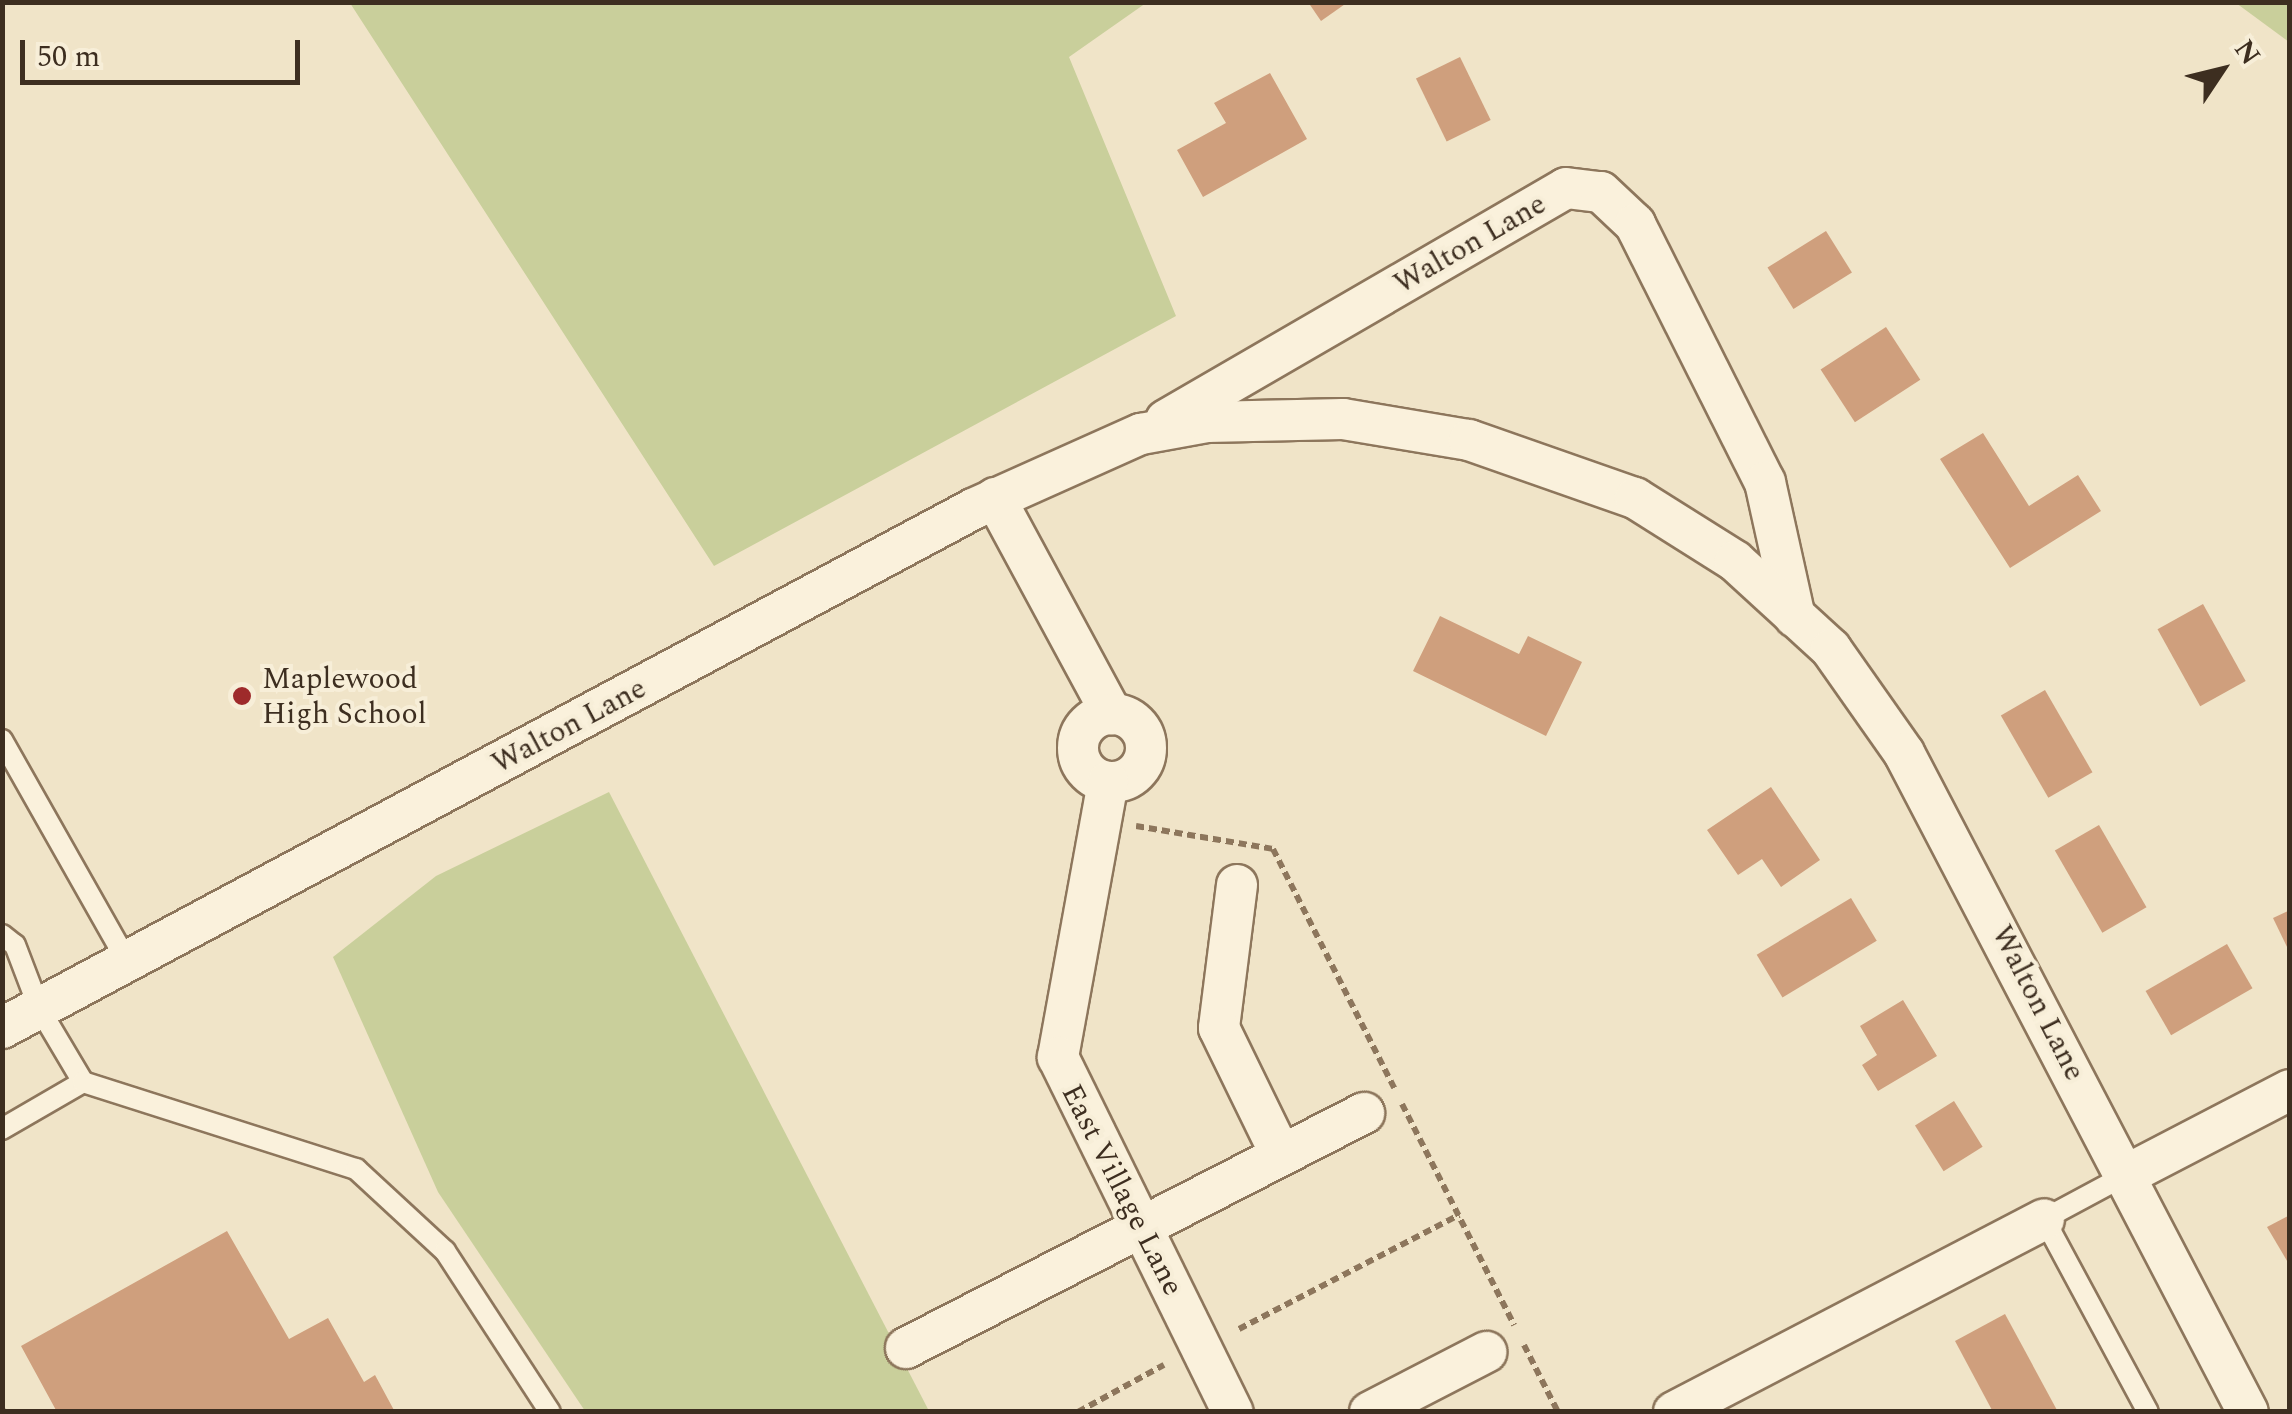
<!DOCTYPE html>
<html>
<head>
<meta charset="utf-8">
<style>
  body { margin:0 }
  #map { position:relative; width:2292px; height:1414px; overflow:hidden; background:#f0e4c8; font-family:Spectral,serif }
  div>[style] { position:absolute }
  .green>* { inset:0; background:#c9cf9b }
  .building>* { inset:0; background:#cf9f7d; transform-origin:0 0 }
  .path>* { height:6px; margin-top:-3px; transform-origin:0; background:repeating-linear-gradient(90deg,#8d765c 0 8px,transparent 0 13px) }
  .roads { filter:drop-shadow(2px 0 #8d765c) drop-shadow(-2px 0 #8d765c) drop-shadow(0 2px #8d765c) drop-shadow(0 -2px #8d765c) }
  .lane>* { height:20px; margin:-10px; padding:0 10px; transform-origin:10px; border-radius:10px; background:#faf1dc }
  .street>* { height:40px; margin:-20px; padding:0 20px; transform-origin:20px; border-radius:20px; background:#faf1dc }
  .street>.ring { margin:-20px; padding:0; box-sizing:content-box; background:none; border:40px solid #faf1dc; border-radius:50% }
  .dots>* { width:28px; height:28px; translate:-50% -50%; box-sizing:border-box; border:5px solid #f7eed8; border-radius:50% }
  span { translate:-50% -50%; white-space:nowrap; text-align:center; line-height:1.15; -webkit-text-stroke:8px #f7eed8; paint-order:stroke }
  .street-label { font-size:30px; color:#3d2e20 }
  .poi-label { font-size:30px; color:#3d2e20 }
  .left { translate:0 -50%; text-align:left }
  .frame { position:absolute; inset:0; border:5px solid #3d2e20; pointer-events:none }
  .north { position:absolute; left:2172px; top:20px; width:100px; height:100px; -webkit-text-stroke:8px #f7eed8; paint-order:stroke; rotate:55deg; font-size:28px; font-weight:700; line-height:40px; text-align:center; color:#3d2e20 }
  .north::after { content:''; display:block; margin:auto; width:35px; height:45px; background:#3d2e20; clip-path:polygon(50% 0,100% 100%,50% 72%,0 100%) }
  .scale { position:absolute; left:20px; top:40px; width:280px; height:45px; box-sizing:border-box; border:5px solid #3d2e20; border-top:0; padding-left:12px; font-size:30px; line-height:35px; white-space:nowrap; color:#3d2e20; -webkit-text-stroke:8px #f7eed8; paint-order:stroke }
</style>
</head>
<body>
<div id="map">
  <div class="green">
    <div style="clip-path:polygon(350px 3px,1146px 3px,1069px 57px,1176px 316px,714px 566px)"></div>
    <div style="clip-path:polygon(2236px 3px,2289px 3px,2289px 42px)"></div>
    <div style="clip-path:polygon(609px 792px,929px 1411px,585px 1411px,438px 1192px,333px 957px,436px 876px)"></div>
  </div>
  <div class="building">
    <div style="clip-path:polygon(1308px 2px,1348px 2px,1321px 21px)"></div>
    <div style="left:1460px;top:57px;width:70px;height:49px;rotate:64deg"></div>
    <div style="clip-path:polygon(1270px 73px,1307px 139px,1203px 197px,1177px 150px,1226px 123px,1214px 103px)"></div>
    <div style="left:1826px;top:231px;width:49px;height:69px;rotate:58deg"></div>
    <div style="left:1886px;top:327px;width:63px;height:78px;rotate:57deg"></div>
    <div style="clip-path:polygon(1983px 433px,2029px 506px,2078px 475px,2101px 511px,2010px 568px,1940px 459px)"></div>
    <div style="left:2203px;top:604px;width:88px;height:52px;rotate:61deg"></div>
    <div style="clip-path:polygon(1440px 616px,1519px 654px,1528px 636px,1582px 662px,1546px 736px,1413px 671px)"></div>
    <div style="left:2045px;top:690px;width:95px;height:51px;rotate:60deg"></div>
    <div style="clip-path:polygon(1771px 787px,1820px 860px,1781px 887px,1762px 859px,1738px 875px,1707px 830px)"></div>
    <div style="left:2099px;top:825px;width:95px;height:51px;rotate:60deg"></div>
    <div style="left:1851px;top:898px;width:50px;height:110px;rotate:59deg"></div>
    <div style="clip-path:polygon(2290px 910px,2290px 953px,2273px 918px)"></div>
    <div style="left:2227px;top:944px;width:51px;height:94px;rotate:60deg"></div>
    <div style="clip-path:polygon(1903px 1000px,1937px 1056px,1878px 1091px,1862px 1065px,1877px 1055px,1860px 1026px)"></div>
    <div style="left:1954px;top:1101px;width:54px;height:46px;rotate:58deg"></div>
    <div style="clip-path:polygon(2290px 1215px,2290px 1266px,2267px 1227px)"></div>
    <div style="clip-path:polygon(227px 1231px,289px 1339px,328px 1318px,364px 1382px,375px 1375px,395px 1412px,57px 1412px,21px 1346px)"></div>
    <div style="clip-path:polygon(2005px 1314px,2058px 1412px,1993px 1412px,1955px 1341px)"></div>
  </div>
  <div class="path">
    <div style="left:1136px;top:826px;width:139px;rotate:9.5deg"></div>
    <div style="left:1273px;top:849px;width:268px;rotate:63.1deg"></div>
    <div style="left:1402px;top:1104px;width:248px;rotate:63.1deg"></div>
    <div style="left:1239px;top:1329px;width:248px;rotate:-27.4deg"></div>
    <div style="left:1524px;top:1345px;width:75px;rotate:63.1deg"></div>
    <div style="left:2px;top:1409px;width:4px;rotate:56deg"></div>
    <div style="left:1078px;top:1412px;width:98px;rotate:-28.7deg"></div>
  </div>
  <div class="roads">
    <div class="lane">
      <div style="left:2px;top:740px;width:256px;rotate:60.5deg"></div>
      <div style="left:2px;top:935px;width:16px;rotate:38deg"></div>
      <div style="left:15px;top:945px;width:67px;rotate:69.1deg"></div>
      <div style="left:39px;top:1008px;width:86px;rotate:59.3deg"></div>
      <div style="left:83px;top:1082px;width:94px;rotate:149.9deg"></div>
      <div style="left:83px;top:1082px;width:287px;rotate:17.7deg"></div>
      <div style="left:356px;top:1169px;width:121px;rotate:42.7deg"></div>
      <div style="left:445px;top:1251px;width:192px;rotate:56.9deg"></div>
      <div style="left:2126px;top:1175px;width:93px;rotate:151.8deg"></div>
      <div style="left:2044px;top:1219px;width:219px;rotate:61.7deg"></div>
    </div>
    <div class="street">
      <div style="left:1166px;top:420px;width:462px;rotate:-30.1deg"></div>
      <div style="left:1566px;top:188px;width:35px;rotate:7deg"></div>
      <div style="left:1601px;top:192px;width:47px;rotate:43.3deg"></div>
      <div style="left:1635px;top:224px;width:289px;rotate:63.3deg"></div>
      <div style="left:1765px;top:482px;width:138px;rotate:77.5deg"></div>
      <div style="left:995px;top:498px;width:246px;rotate:61.6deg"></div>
      <div class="ring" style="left:1078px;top:714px;width:28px;height:28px"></div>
      <div style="left:1108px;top:782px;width:280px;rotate:100.3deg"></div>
      <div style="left:1058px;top:1057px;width:396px;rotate:63.8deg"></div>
      <div style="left:1237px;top:885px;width:144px;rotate:97.2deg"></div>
      <div style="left:1219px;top:1028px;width:141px;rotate:64deg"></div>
      <div style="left:2px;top:1028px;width:1101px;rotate:-28.12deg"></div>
      <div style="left:973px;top:509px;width:184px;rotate:-24.1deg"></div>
      <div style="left:1141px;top:434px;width:67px;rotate:-10.3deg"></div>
      <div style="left:1207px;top:422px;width:136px;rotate:-1.3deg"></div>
      <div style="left:1343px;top:419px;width:128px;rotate:9.5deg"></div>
      <div style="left:1469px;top:440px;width:176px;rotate:19.3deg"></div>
      <div style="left:1635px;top:498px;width:118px;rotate:32.2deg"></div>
      <div style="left:1735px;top:561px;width:130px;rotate:42.5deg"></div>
      <div style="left:1831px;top:649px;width:127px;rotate:54.9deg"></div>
      <div style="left:1904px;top:753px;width:743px;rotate:62.44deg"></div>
      <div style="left:2126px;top:1175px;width:185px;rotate:-27.4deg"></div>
      <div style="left:906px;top:1348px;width:515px;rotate:-27.16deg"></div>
      <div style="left:1370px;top:1412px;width:131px;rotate:-27.3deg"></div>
      <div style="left:1674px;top:1412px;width:417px;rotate:-27.5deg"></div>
    </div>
  </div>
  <div class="dots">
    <div style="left:242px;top:696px;background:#9e2a2b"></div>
  </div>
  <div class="street-label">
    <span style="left:1470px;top:244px;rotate:-30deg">Walton Lane</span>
    <span style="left:569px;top:726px;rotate:-28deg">Walton Lane</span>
    <span style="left:2038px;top:1003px;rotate:63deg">Walton Lane</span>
    <span style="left:1122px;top:1190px;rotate:63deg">East Village Lane</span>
  </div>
  <div class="poi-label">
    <span class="left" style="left:262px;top:696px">Maplewood<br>High School</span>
  </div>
  <div class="frame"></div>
  <div class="north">N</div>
  <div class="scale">50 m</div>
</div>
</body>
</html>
